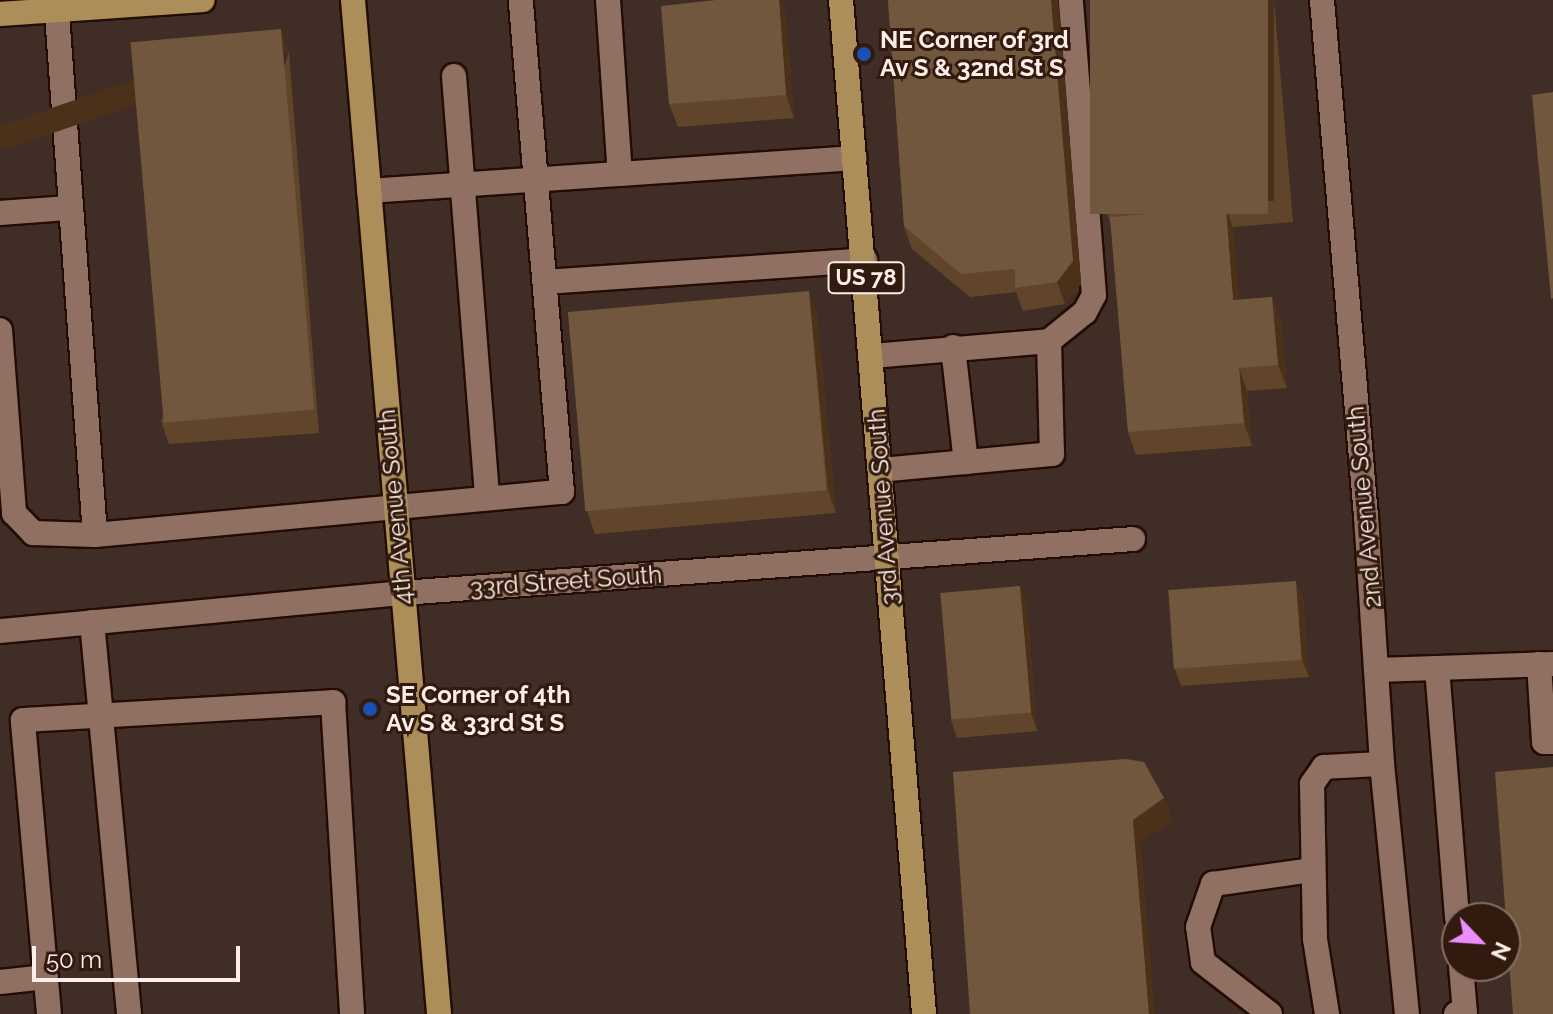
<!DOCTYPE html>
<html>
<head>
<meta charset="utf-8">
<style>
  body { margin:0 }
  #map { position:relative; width:1553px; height:1014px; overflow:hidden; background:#3d2317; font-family:Raleway,sans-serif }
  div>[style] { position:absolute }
  .industrial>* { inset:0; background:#402d26 }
  .roads { filter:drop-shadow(2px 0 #230c03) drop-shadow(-2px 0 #230c03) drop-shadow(0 2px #230c03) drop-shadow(0 -2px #230c03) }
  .minor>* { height:24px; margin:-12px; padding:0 12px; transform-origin:12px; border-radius:12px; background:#8f7063 }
  .major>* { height:24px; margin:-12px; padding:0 12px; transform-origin:12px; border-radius:12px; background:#ab8e59 }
  .wall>* { inset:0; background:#61452a }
  .shaded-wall>* { inset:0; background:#4b301a; transform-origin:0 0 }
  .building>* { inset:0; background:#72573f; transform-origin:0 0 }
  .dots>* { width:22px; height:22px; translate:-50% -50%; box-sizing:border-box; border:4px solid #321a0e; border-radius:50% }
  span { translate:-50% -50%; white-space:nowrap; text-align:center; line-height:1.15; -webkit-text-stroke:6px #321a0e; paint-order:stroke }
  .shield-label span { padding:2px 6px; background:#321a0e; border:2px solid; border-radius:6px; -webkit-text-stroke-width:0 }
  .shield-label { font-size:22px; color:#fdefe8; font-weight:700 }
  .poi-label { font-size:24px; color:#fdefe8; font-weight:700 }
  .left { translate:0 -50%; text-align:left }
  .street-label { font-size:24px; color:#fdefe8 }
  .north { position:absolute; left:1441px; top:902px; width:80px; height:80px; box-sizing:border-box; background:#321a0e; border:2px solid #836f65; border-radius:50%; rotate:115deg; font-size:22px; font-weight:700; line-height:32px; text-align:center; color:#fdefe8 }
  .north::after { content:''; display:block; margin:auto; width:28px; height:36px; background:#ea8dfd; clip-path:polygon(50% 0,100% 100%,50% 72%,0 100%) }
  .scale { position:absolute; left:32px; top:946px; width:208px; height:36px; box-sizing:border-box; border:4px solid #fdefe8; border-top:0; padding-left:10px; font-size:24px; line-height:28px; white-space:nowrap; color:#fdefe8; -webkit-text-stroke:6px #321a0e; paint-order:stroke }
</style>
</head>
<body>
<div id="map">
  <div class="industrial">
    <div style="clip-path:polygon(evenodd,0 0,1553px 0,1553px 1014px,0 1014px,0 0,1457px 918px,1505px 918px,1505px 966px,1457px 966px,1457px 918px)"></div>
  </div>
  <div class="roads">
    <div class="minor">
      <div style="left:56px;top:0;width:536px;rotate:85.83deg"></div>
      <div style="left:608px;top:0;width:174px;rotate:86.1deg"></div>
      <div style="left:620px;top:174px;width:235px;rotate:-3.9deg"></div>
      <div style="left:1322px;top:0;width:518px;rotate:85.13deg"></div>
      <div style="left:1366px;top:516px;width:249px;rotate:86.3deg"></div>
      <div style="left:1382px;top:764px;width:251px;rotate:84.3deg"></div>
      <div style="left:454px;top:76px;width:423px;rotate:85.5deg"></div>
      <div style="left:369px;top:191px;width:252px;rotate:-3.9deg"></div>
      <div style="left:0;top:213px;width:68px;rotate:-4.2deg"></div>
      <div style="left:545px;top:282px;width:321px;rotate:-3.9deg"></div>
      <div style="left:0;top:330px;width:184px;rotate:85.6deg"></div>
      <div style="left:14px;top:513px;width:28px;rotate:46deg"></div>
      <div style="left:33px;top:533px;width:62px;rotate:1.8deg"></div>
      <div style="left:95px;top:535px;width:469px;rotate:-5.3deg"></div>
      <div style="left:562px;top:492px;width:494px;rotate:-94.8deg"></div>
      <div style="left:1049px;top:341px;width:46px;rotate:-38.9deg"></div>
      <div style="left:1085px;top:312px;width:19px;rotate:-62deg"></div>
      <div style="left:1094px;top:295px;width:296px;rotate:-94.5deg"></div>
      <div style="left:953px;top:347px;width:116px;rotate:83.6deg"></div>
      <div style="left:872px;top:356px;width:178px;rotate:-4.8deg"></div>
      <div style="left:1049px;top:341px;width:113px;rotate:88.5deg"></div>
      <div style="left:1052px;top:454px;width:173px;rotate:174.7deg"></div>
      <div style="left:92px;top:622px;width:394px;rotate:84.6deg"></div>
      <div style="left:0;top:631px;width:404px;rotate:-5.4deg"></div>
      <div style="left:402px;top:593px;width:733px;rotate:-4.22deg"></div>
      <div style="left:1539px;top:664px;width:78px;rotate:86.3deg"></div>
      <div style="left:1544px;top:742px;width:9px"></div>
      <div style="left:1437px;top:668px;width:116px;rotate:-2deg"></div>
      <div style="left:1376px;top:670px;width:61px;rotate:-1.9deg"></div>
      <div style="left:1437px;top:668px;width:251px;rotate:85.4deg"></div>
      <div style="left:0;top:982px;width:46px;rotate:-6.2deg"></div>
      <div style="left:49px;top:1014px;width:295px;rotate:-95.1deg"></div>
      <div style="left:23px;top:720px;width:311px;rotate:-3.3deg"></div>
      <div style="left:333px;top:702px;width:313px;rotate:86.5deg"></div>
      <div style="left:1270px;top:1014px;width:85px;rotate:-142.2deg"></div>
      <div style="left:1203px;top:962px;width:35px;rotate:-98deg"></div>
      <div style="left:1198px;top:927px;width:46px;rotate:-70.8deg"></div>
      <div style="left:1213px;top:884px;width:101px;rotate:-8deg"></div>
      <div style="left:1327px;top:1014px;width:76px;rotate:-99.1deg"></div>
      <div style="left:1315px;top:939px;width:155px;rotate:-91.1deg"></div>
      <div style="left:1312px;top:784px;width:21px;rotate:-55deg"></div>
      <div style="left:1324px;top:767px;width:58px;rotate:-3deg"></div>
      <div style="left:1456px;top:1014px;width:9px;rotate:-6deg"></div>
      <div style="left:1465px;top:1013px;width:47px;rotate:-94.9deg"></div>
    </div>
    <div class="major">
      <div style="left:353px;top:0;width:1018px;rotate:85.15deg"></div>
      <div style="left:841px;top:0;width:1017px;rotate:85.32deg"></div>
      <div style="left:0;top:14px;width:203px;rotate:-3.9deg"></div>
    </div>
  </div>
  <div class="wall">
    <div style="clip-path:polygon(716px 0,780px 0,786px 16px,794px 118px,678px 127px,669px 104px)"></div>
    <div style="clip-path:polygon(888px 0,1058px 0,1081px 284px,1065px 304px,1023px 311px,1016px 292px,970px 297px,912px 249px,904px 226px)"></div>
    <div style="clip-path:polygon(1090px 0,1274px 0,1293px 222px,1233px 227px,1239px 300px,1272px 297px,1281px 320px,1287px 388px,1247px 391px,1252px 446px,1136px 455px,1128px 432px,1111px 226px,1107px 213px)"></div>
    <div style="clip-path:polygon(289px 52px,319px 433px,169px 444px,161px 421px)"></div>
    <div style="clip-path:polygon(817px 314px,836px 513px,595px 534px,587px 511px)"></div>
    <div style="clip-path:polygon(1303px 599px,1309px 677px,1181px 686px,1175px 669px)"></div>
    <div style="clip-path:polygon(1027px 604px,1037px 731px,957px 738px,951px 720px)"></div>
  </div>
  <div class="shaded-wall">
    <div style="clip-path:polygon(779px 0,780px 0,786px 16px,794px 118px,786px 95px)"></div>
    <div style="clip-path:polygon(1051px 0,1058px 0,1081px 284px,1065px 304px,1057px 282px)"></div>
    <div style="left:1268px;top:0;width:6px;height:201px"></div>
    <div style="left:281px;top:29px;width:24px;height:382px;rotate:71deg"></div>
    <div style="clip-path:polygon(1226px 208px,1234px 231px,1241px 323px,1233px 300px)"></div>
    <div style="clip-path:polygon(809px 291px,817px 314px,836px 513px,828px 490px)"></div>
    <div style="clip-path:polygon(1272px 297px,1281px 320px,1287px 388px,1278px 365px)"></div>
    <div style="clip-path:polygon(1239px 368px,1247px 391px,1252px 446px,1244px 423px)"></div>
    <div style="clip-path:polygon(1296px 581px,1303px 599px,1309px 677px,1302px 660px)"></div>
    <div style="clip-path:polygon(1020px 586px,1027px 604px,1037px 731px,1031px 713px)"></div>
    <div style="clip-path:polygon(1164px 798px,1173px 820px,1141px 843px,1155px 1014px,1149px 1014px,1133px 820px)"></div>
  </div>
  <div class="building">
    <div style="clip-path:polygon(716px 0,779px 0,786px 95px,669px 104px,661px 6px)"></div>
    <div style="clip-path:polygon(888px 0,1051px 0,1073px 261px,1057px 282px,1015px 288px,1015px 269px,961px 274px,904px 226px)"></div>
    <div style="left:1090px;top:0;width:178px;height:214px"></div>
    <div style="left:281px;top:29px;width:382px;height:151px;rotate:85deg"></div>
    <div style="clip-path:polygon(1553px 92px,1553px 298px,1551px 299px,1532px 95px)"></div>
    <div style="clip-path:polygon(1226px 208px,1233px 300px,1272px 297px,1278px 365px,1239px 368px,1244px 423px,1128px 432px,1110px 217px)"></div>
    <div style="left:809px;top:291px;width:200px;height:242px;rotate:85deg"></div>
    <div style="left:1296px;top:581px;width:79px;height:128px;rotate:86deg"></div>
    <div style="left:1020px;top:586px;width:127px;height:80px;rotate:85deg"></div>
    <div style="clip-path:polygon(1126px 759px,1144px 762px,1164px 798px,1133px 820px,1149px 1014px,970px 1014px,953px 772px)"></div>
    <div style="clip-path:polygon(1553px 767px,1553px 1014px,1513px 1014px,1495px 772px)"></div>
  </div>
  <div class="dots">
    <div style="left:864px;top:54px;background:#1a4fb4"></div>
    <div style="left:370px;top:709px;background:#1a4fb4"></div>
  </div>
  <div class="shield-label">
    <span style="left:866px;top:278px">US 78</span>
  </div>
  <div class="poi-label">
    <span class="left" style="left:880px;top:54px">NE Corner of 3rd<br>Av S &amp; 32nd St S</span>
    <span class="left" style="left:386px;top:709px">SE Corner of 4th<br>Av S &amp; 33rd St S</span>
  </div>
  <div class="street-label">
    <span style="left:395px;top:507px;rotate:-95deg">4th Avenue South</span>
    <span style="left:883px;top:507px;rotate:-94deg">3rd Avenue South</span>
    <span style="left:1364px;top:507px;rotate:-95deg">2nd Avenue South</span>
    <span style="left:566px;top:581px;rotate:-4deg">33rd Street South</span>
  </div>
  <div class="north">N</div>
  <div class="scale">50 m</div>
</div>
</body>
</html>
